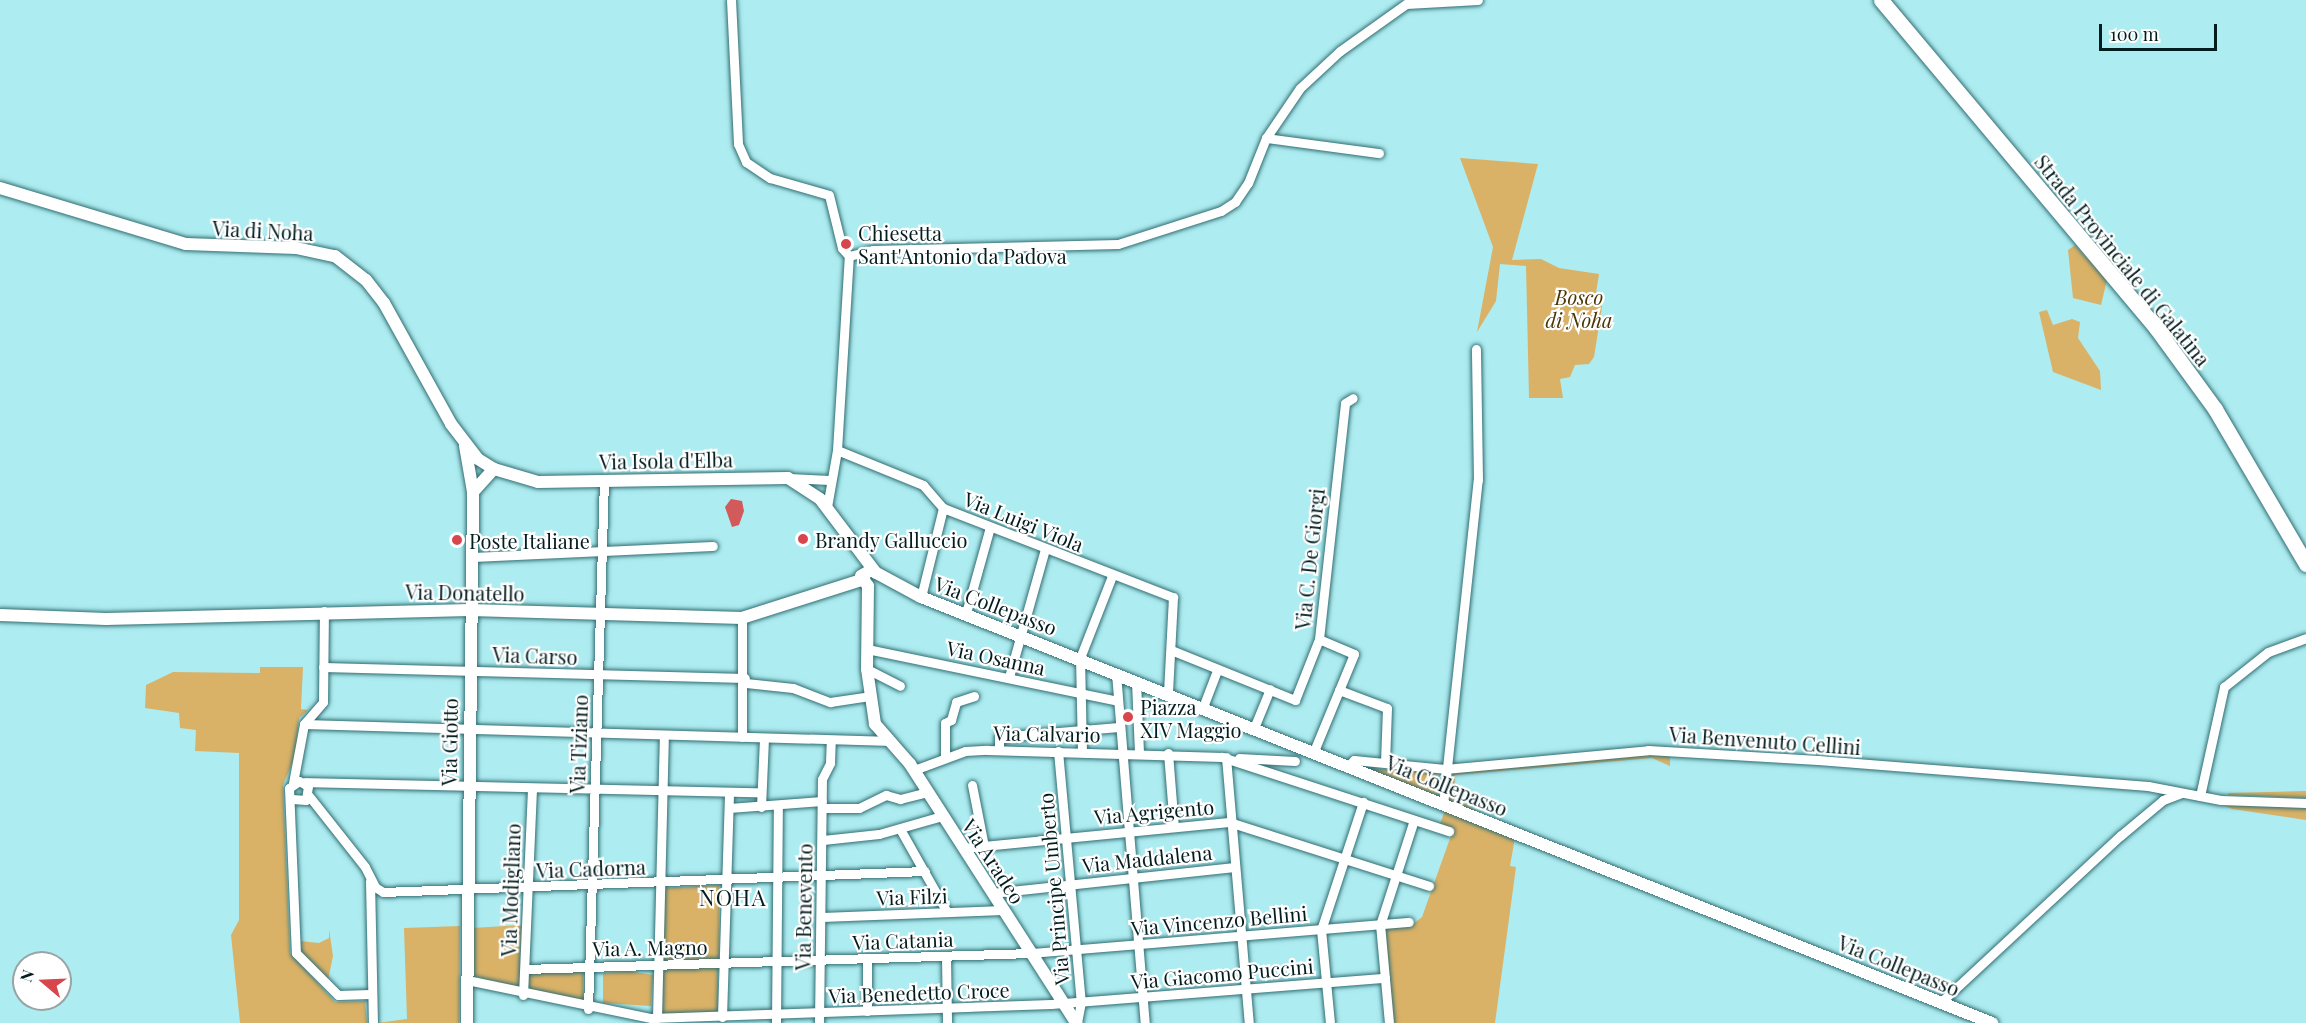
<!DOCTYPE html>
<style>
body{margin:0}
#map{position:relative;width:2306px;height:1023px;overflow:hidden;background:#adecf0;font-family:"Playfair Display",serif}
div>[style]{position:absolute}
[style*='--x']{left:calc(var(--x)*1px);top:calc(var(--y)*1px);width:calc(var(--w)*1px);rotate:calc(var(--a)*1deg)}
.green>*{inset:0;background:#dab267}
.water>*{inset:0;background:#d25a5b}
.roads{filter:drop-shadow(0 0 2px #316e73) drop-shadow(0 0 2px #316e73)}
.minor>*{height:9px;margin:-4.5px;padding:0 4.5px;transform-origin:4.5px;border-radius:4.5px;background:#fff}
.tertiary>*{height:12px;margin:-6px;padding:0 6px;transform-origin:6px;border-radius:6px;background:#fff}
.primary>*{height:15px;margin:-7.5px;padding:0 7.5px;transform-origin:7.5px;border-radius:7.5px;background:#fff}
.dots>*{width:16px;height:16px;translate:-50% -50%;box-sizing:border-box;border:3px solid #fff;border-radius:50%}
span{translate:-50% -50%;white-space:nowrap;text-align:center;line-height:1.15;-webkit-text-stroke:4.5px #fff;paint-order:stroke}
.street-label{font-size:20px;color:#031c1e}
.poi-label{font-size:20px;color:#031c1e}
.left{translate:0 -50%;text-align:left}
.park-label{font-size:20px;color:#4c3500;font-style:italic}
.quarter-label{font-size:22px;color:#031c1e;letter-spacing:1.5px}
.north{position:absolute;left:12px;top:951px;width:60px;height:60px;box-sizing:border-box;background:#fff;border:2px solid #9aa4a5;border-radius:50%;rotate:289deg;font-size:16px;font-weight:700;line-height:24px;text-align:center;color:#031c1e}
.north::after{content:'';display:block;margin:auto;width:21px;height:27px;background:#d6464c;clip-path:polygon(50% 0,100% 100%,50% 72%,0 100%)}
.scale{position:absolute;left:2099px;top:24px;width:118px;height:27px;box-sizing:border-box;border:3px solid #031c1e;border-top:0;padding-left:8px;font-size:18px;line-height:21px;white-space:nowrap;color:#031c1e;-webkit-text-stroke:4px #fff;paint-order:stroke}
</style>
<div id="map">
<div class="green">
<i style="clip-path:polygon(1460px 158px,1538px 164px,1512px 260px,1541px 259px,1559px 268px,1599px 274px,1596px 293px,1602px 307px,1594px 357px,1589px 364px,1575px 365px,1570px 377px,1560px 379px,1563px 398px,1529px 398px,1526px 266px,1500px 264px,1496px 301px,1477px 332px,1493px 247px)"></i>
<i style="clip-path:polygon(2075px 245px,2107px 280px,2101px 305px,2073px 298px,2068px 250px)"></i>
<i style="clip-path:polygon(2047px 310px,2053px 325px,2072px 319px,2080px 322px,2078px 338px,2100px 371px,2101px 390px,2053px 372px,2039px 312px)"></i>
<i style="clip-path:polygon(260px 667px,303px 667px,301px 709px,308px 710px,299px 718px,295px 757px,283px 785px,290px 953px,335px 1002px,365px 1001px,367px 1023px,240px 1023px,231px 935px,239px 920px,239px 753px,195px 751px,196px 730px,180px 728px,179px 713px,145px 708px,146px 685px,173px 672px,260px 673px)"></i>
<i style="clip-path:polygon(1635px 754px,1670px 755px,1670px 766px,1652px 758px,1455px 775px,1454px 797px,1484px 815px,1448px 801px,1453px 772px)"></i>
<i style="clip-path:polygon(1367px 768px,1437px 773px,1438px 796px,1435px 797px)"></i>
<i style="clip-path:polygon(2306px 791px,2306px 798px,2228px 795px,2228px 793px)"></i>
<i style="clip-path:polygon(2223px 805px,2306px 808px,2306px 820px,2232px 809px)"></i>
<i style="clip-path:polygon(1445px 810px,1515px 838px,1510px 866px,1516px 867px,1495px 1023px,1392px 1023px,1384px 928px,1412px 925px,1422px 917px,1453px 830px,1440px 824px)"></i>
<i style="clip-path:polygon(719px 885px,719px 960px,662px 962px,664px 888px)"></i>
<i style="clip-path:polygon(521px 925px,520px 989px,474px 976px,472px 928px)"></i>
<i style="clip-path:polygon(460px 926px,459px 1023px,377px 1023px,407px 1019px,404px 928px)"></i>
<i style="clip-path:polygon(329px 929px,333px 956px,328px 980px,299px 949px,299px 941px,319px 943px,329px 938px)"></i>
<i style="clip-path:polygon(718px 966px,718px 1013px,661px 1014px,662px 968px)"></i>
<i style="clip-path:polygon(629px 971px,653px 975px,651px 1006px,603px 1003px,603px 973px)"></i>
<i style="clip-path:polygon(528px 972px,583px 971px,583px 1002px,528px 990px)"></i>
</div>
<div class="water">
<i style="clip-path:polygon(731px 499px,742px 501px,744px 511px,739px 525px,732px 527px,725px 507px)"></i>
</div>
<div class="roads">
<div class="minor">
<i style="--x:731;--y:0;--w:144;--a:87.2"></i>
<i style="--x:738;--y:144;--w:20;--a:66"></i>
<i style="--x:746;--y:162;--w:29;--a:34"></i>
<i style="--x:770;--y:178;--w:61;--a:16.1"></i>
<i style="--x:829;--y:195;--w:55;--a:76.2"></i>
<i style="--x:842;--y:248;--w:11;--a:49"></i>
<i style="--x:1266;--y:138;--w:114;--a:7.6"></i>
<i style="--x:837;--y:450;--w:93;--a:22.1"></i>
<i style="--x:923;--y:485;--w:30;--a:49"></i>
<i style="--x:943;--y:508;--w:247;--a:21.2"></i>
<i style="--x:1173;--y:597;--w:96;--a:93"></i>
<i style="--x:789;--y:478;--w:40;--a:2.9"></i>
<i style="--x:827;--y:507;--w:58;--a:-80"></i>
<i style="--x:837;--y:450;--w:194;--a:-86.5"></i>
<i style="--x:849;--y:256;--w:25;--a:-14"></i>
<i style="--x:873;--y:250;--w:245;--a:-1.4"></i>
<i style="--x:1118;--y:244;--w:108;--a:-17.8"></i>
<i style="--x:1221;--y:211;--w:17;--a:-33"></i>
<i style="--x:1235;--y:202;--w:23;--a:-56"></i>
<i style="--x:1248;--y:183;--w:48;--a:-68.2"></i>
<i style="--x:1266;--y:138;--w:60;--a:-55.8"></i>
<i style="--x:1300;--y:88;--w:54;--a:-42.8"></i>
<i style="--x:1340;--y:51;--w:81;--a:-35.5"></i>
<i style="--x:1406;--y:4;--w:72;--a:-3.2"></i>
<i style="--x:472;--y:557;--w:241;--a:-2.6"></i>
<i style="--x:921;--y:597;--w:92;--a:-76.1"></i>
<i style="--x:966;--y:613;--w:89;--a:-74.4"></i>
<i style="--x:742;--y:618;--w:119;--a:90"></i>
<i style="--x:867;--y:649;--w:256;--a:11.7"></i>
<i style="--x:1171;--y:650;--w:134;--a:22"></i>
<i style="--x:1295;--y:700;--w:66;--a:-68.5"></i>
<i style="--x:1319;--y:639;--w:237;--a:-83.7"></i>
<i style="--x:1345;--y:403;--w:9;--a:-32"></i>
<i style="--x:323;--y:667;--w:422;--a:1.5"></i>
<i style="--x:867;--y:669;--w:37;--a:27"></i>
<i style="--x:1116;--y:673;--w:351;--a:85.3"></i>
<i style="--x:1009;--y:677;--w:133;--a:-74.3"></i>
<i style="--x:1136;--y:681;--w:72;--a:87.6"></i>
<i style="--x:746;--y:683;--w:47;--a:6.1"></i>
<i style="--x:793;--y:688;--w:40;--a:21"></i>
<i style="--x:830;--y:702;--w:40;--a:-8.5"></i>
<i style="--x:1339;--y:690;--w:51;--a:20.6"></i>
<i style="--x:1387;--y:708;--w:54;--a:92.1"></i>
<i style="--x:1203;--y:707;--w:40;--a:-69"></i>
<i style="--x:304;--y:724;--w:588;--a:1.66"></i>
<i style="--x:1254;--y:728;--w:42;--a:-67.7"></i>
<i style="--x:999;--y:749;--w:12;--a:-90"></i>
<i style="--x:999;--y:737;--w:120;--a:-4.8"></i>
<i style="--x:1058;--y:751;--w:252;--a:84.8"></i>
<i style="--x:1081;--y:1002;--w:21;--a:101"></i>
<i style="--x:1314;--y:751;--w:105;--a:-67.6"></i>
<i style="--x:1354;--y:654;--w:38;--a:-157"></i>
<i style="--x:1082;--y:752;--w:94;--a:-91.2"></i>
<i style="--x:1080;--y:658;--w:88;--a:-68.7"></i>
<i style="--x:1168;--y:753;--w:74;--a:85.4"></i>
<i style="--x:1226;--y:757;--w:267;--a:85.1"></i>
<i style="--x:945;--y:758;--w:35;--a:-90"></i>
<i style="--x:945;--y:723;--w:7;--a:-27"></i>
<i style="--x:951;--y:720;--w:19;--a:-74"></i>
<i style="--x:956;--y:702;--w:19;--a:-18"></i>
<i style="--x:1239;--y:758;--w:56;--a:3.1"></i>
<i style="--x:1347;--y:767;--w:10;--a:-45"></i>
<i style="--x:1354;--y:760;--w:91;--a:5.6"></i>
<i style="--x:1445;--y:769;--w:204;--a:-5.3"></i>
<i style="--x:1648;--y:750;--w:170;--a:3.4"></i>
<i style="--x:1818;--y:760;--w:331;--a:4.5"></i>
<i style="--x:2148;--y:786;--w:74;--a:10.9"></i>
<i style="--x:2221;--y:800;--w:85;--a:2"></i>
<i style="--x:914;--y:770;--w:54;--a:-20.4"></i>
<i style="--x:965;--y:751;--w:22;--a:-3"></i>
<i style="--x:987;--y:750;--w:235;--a:1.7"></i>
<i style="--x:1222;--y:757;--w:239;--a:18.1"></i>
<i style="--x:305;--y:782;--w:456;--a:1.3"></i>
<i style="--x:293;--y:783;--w:60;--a:-79.4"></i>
<i style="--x:304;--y:724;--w:29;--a:-49"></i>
<i style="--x:323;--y:702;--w:91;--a:-89.4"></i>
<i style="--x:972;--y:785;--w:62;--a:78.9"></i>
<i style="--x:309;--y:796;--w:90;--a:51.7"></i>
<i style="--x:365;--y:867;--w:22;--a:63"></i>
<i style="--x:375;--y:887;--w:9;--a:32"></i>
<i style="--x:383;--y:892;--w:542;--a:-2.22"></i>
<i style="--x:2200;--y:796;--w:112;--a:-77.6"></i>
<i style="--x:2224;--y:687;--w:56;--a:-38.5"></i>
<i style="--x:2268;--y:652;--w:40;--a:-20.2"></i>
<i style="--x:292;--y:799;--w:14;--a:4"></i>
<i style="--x:306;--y:800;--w:14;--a:-82"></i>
<i style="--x:308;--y:786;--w:10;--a:-151"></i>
<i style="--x:299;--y:781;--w:12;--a:145"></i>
<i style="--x:289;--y:788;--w:165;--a:87.6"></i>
<i style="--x:296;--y:953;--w:59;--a:45"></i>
<i style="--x:338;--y:995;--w:32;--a:-2"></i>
<i style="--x:1443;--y:805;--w:327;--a:-83.9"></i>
<i style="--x:1478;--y:480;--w:131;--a:-90.9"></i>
<i style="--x:761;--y:807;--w:68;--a:-87.5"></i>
<i style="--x:729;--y:808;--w:93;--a:-4.3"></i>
<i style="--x:822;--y:808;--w:37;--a:0"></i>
<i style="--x:859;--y:808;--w:30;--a:-26"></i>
<i style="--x:886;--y:795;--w:15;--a:16"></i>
<i style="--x:900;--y:799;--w:29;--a:-14"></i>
<i style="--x:900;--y:829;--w:95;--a:60.5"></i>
<i style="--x:823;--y:840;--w:56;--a:-6.1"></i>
<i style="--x:879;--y:834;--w:66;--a:-15.9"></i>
<i style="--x:963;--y:848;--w:267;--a:-5.6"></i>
<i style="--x:1229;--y:822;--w:210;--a:17.7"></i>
<i style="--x:370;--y:881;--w:142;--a:88.8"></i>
<i style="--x:992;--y:893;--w:244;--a:-6.1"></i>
<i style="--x:822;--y:917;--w:181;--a:-2.2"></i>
<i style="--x:946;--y:957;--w:66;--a:89.1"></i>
<i style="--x:525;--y:969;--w:506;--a:-1.81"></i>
<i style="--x:1031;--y:953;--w:379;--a:-4.7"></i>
<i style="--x:467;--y:980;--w:188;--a:11.7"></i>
<i style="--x:651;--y:1018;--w:400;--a:-2"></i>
<i style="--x:1051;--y:1004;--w:335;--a:-4.5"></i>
<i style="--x:523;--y:995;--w:207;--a:-87.5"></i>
<i style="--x:1940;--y:1003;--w:246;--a:-42.9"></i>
<i style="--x:2120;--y:836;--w:56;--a:-39.9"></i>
<i style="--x:2163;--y:800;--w:19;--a:-21"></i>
<i style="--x:588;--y:1009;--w:529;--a:-88.27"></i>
<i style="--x:867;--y:1011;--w:51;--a:-90"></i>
<i style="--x:722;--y:1017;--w:225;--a:-88.2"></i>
<i style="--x:657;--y:1018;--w:283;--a:-88.6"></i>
<i style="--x:776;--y:1023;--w:217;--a:-89.5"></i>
<i style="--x:819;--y:1023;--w:244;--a:-89.3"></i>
<i style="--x:822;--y:779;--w:18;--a:-63"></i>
<i style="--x:830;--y:763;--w:23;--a:-88"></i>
<i style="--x:1330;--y:1023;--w:93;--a:-95.5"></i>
<i style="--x:1321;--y:930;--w:135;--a:-71.8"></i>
<i style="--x:1389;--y:1023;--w:98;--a:-95.2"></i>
<i style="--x:1380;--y:925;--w:110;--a:-72.1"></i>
</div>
<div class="tertiary">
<i style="--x:0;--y:188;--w:194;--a:16.8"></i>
<i style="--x:186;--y:244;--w:110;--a:2.1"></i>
<i style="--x:296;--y:248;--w:40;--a:12"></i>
<i style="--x:335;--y:256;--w:39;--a:38"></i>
<i style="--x:366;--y:280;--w:29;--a:52"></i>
<i style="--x:384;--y:303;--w:138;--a:61"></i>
<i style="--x:451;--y:424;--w:44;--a:52.4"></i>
<i style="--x:478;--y:459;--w:19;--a:32"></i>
<i style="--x:494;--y:469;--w:46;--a:16.5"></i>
<i style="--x:538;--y:482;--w:250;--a:-0.9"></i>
<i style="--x:788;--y:478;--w:38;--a:33"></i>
<i style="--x:820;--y:499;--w:93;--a:52.9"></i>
<i style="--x:465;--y:446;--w:47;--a:80.1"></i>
<i style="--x:473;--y:492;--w:531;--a:90.65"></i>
<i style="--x:473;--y:492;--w:31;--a:-48"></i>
<i style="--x:868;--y:586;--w:12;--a:-125"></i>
<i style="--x:861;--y:576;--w:12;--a:-31"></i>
<i style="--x:871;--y:570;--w:57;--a:28.4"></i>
<i style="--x:921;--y:597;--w:1153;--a:21.69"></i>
<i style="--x:868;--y:586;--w:83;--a:90.7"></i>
<i style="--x:867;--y:669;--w:56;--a:81.7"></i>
<i style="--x:875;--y:724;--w:53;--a:48.8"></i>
<i style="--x:910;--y:764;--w:308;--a:57.3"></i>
<i style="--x:0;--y:615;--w:106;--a:2.2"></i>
<i style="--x:106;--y:619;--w:364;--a:-1.4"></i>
<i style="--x:470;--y:610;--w:272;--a:1.7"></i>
<i style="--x:742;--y:618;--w:125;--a:-17.7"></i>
</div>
<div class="primary">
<i style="--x:1881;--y:0;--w:428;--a:50"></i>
<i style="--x:2156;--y:328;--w:100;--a:53.9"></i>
<i style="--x:2215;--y:409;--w:180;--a:59.6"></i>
</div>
</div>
<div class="dots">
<i style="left:846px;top:244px;background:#d6464c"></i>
<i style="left:803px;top:539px;background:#d6464c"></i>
<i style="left:457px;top:540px;background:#d6464c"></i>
<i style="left:1128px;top:717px;background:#d6464c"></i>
</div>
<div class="street-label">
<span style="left:263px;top:230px;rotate:3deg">Via di Noha</span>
<span style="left:2123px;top:260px;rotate:51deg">Strada Provinciale di Galatina</span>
<span style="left:666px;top:460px;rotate:-1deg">Via Isola d'Elba</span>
<span style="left:1024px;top:521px;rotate:22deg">Via Luigi Viola</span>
<span style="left:1309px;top:559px;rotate:-84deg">Via C. De Giorgi</span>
<span style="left:465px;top:592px;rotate:1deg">Via Donatello</span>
<span style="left:996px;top:605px;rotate:21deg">Via Collepasso</span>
<span style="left:535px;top:655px;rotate:2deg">Via Carso</span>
<span style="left:996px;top:657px;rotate:12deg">Via Osanna</span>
<span style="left:1047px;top:733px;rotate:1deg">Via Calvario</span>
<span style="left:1765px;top:740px;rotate:4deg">Via Benvenuto Cellini</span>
<span style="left:449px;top:742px;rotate:-89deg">Via Giotto</span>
<span style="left:578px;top:744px;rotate:-88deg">Via Tiziano</span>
<span style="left:1447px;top:785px;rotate:22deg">Via Collepasso</span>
<span style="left:1154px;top:811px;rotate:-5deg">Via Agrigento</span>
<span style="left:1147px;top:858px;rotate:-6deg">Via Maddalena</span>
<span style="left:994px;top:861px;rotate:57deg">Via Aradeo</span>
<span style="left:591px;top:868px;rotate:-2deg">Via Cadorna</span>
<span style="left:1053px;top:889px;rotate:-95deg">Via Principe Umberto</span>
<span style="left:510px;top:890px;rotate:-88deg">Via Modigliano</span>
<span style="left:912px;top:896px;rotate:-2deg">Via Filzi</span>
<span style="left:803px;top:907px;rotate:-89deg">Via Benevento</span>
<span style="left:1219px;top:920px;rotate:-5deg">Via Vincenzo Bellini</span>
<span style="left:903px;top:940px;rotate:-2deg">Via Catania</span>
<span style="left:650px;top:947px;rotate:-1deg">Via A. Magno</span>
<span style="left:1899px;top:965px;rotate:22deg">Via Collepasso</span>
<span style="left:1222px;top:973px;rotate:-5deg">Via Giacomo Puccini</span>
<span style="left:919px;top:992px;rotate:-2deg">Via Benedetto Croce</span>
</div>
<div class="poi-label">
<span class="left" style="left:858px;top:244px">Chiesetta<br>Sant'Antonio da Padova</span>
<span class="left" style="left:815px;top:539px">Brandy Galluccio</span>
<span class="left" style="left:469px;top:540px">Poste Italiane</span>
<span class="left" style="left:1140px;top:718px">Piazza<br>XIV Maggio</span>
</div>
<div class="park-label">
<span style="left:1579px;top:308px">Bosco<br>di Noha</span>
</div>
<div class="quarter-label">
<span style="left:733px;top:898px">NOHA</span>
</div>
<div class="north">N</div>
<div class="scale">100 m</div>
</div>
